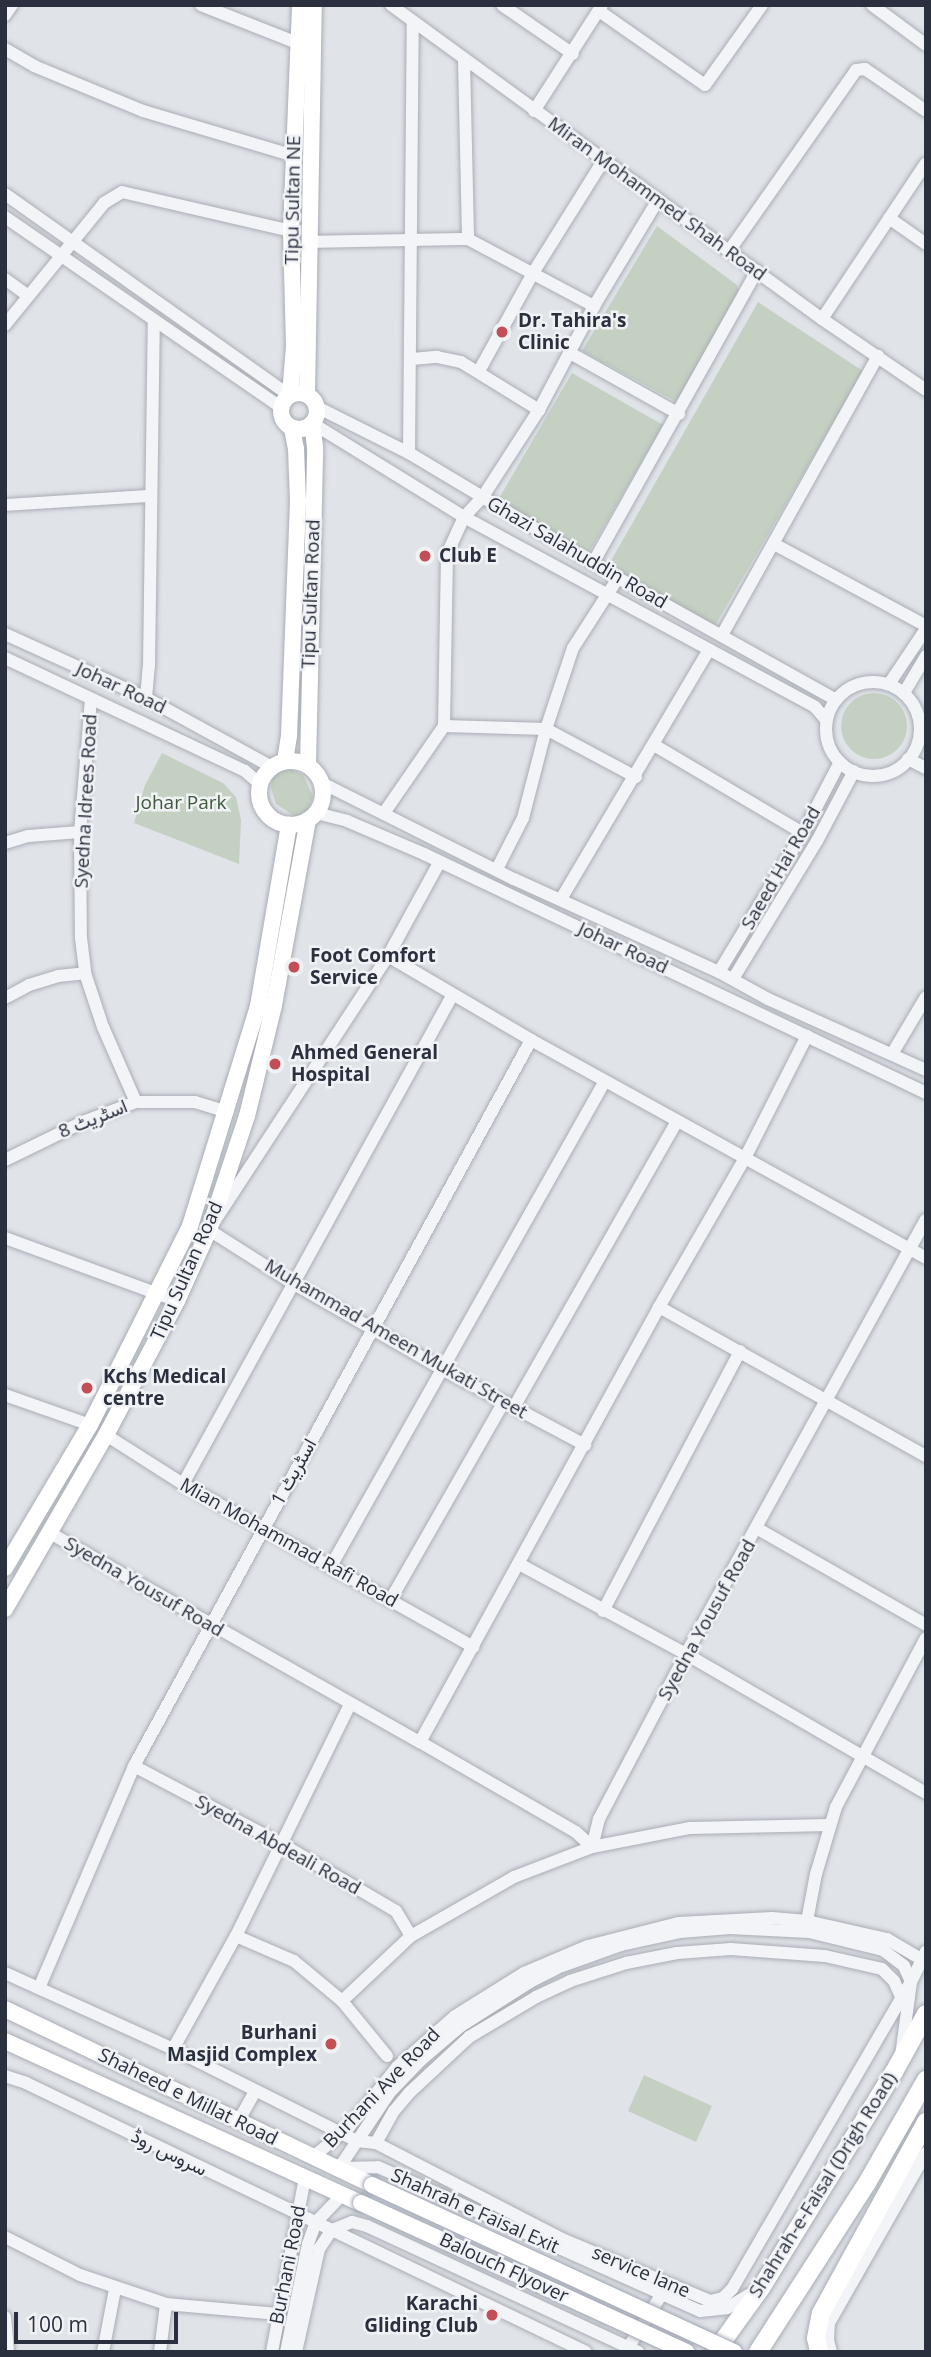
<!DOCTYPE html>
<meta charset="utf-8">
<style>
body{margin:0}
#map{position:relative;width:931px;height:2357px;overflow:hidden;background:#e0e3e8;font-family:"Open Sans",Vazirmatn,sans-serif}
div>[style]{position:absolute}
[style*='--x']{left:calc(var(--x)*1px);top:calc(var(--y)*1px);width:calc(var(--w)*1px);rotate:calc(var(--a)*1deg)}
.green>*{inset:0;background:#c4d1c2}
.round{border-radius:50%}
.roads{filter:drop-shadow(0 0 2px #a9adb5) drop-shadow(0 0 2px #a9adb5)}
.minor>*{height:12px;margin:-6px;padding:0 6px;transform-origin:6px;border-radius:6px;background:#f3f4f7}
.minor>.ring{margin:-6px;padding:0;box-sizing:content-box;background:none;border:12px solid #f3f4f7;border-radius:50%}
.major>*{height:16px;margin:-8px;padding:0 8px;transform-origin:8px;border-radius:8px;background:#fff}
.major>.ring{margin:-8px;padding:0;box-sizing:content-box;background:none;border:16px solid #fff;border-radius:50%}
.highway>*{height:18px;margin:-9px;padding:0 9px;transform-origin:9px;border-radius:9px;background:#fff}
.bridges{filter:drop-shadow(0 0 2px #a0a6b3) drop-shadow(0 0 2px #a0a6b3)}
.major-bridge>*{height:16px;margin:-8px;padding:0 8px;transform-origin:8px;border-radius:8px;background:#fff}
.dots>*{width:19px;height:19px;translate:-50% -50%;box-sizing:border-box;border:4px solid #f0f2f6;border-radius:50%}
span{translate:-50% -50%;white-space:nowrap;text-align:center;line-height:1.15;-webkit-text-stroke:5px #f0f2f6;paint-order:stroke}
.street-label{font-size:19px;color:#2a303e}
.poi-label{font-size:19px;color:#2a303e;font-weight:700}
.left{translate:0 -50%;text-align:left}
.right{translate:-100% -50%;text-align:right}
.park-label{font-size:19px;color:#3c5938}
.frame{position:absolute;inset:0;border:7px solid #2a303e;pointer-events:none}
.scale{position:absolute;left:14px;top:2312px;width:164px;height:32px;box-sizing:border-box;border:4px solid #2a303e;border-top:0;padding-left:9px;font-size:21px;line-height:24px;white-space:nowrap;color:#2a303e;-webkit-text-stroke:5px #f0f2f6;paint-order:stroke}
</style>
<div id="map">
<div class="green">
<i style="clip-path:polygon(657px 226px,737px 285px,739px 292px,677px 402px,582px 351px)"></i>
<i style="clip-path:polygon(758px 302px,863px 371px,713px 629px,608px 566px)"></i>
<i style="clip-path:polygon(572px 373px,663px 425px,589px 552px,498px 500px)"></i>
<i class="round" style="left:841px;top:693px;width:66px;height:66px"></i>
<i style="clip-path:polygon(162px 753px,223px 783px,236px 797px,241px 820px,239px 864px,134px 823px,145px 785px)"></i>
<i style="clip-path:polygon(287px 767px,303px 775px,313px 796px,309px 809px,296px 817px,276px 804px,271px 788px,272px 776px,277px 769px)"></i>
<i style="clip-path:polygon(644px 2075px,712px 2106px,696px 2142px,628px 2111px)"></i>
</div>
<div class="roads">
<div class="minor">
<i style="--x:201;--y:5;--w:106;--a:21.5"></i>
<i style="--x:391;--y:5;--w:533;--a:36.07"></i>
<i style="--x:822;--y:319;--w:126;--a:34.3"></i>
<i style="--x:502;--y:5;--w:86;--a:34.6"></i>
<i style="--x:872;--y:5;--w:67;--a:36.5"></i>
<i style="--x:599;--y:11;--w:129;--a:34.9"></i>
<i style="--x:705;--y:85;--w:98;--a:-54.5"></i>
<i style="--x:5;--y:15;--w:12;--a:-55"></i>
<i style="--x:5;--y:49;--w:34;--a:30"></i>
<i style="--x:34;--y:66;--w:118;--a:22.4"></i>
<i style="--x:143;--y:111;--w:158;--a:16.6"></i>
<i style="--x:464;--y:60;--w:179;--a:88.7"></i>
<i style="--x:534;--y:111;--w:126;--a:-57.3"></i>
<i style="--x:5;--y:194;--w:348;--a:35.3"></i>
<i style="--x:5;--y:217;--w:334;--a:34.6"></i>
<i style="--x:889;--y:218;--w:45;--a:35.1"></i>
<i style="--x:311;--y:242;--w:157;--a:-1.1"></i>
<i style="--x:468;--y:239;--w:143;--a:28"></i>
<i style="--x:729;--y:251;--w:221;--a:-54.9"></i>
<i style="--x:856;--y:70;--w:9;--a:-6"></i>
<i style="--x:865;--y:69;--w:74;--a:34.5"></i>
<i style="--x:5;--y:279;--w:27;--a:36"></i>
<i style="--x:822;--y:319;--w:187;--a:-56.3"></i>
<i style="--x:5;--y:325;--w:157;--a:-50.9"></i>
<i style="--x:104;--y:203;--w:21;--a:-31"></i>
<i style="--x:122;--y:192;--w:173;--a:13"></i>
<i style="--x:570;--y:353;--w:125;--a:29.2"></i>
<i style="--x:412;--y:359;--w:25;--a:-5"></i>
<i style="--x:437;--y:357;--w:25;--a:12"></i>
<i style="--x:461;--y:362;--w:92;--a:31.6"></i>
<i style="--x:479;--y:371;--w:112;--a:-61.1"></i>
<i style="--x:533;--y:273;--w:132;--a:-58"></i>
<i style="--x:317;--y:407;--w:103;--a:26.6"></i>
<i style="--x:409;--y:453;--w:244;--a:30.9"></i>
<i style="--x:618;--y:578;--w:250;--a:29.2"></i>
<i style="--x:312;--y:423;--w:179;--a:31.7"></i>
<i style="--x:464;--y:517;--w:399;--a:28.4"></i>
<i style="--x:815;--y:707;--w:18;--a:49"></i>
<i style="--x:409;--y:453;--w:429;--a:-89.5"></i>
<i style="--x:5;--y:505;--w:145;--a:-3.6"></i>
<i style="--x:774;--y:544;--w:173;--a:28.3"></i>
<i style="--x:593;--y:563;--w:335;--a:-60.7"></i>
<i style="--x:5;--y:634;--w:155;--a:24.4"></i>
<i style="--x:146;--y:698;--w:144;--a:28.7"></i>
<i style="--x:722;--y:635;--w:320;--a:-60.8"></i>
<i style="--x:5;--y:658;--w:265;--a:25.2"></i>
<i style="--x:245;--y:771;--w:20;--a:41"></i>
<i class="ring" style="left:826px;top:682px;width:82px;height:82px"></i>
<i style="--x:889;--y:684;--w:66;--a:-56.1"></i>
<i style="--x:904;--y:693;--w:43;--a:-59.3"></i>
<i style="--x:146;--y:698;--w:32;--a:-85"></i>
<i style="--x:149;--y:666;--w:346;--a:-89.2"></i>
<i style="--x:91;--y:699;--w:133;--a:94.7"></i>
<i style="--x:80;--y:832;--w:106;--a:89.5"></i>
<i style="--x:81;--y:938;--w:35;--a:83"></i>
<i style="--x:85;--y:973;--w:57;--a:71.6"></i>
<i style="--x:103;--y:1027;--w:82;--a:66.3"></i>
<i style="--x:444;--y:726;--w:102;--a:1.7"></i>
<i style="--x:546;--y:729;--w:102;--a:28.1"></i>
<i style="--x:654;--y:745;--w:173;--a:30.6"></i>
<i style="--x:908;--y:759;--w:20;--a:27"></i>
<i style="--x:322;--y:783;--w:215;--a:26.6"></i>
<i style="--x:514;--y:879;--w:225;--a:24.4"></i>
<i style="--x:719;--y:972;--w:56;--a:28.9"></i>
<i style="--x:768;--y:999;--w:173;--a:24.2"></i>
<i style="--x:316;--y:813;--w:32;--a:14"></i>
<i style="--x:347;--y:821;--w:84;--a:23.2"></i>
<i style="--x:424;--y:854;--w:556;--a:25.46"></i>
<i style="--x:384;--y:813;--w:106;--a:-55.4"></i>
<i style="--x:444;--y:726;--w:172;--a:-89"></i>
<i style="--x:447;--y:554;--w:41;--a:-65.3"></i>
<i style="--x:464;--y:517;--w:26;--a:-47"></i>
<i style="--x:482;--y:498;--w:105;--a:-57.1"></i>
<i style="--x:539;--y:410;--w:118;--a:-62.1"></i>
<i style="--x:594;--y:306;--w:124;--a:-58.9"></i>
<i style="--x:5;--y:843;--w:24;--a:-17"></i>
<i style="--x:28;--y:836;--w:52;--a:-4.4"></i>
<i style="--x:439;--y:863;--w:106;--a:118.7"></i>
<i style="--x:388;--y:956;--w:327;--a:123.2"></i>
<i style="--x:209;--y:1230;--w:97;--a:32.4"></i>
<i style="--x:291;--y:1282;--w:177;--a:29.9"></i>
<i style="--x:444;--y:1370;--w:160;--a:28"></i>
<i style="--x:497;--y:869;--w:57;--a:-63"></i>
<i style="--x:523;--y:818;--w:92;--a:-75.5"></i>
<i style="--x:546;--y:729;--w:85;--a:-71.6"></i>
<i style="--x:573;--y:648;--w:83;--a:-57.3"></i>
<i style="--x:561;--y:899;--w:290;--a:-59.3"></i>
<i style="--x:388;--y:956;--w:166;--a:30.4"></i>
<i style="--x:531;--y:1040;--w:451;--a:28.9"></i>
<i style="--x:719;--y:972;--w:162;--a:-58.9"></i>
<i style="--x:803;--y:833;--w:80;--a:-62.5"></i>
<i style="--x:733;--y:979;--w:162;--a:-58.7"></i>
<i style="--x:817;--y:841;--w:79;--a:-62.1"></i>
<i style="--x:5;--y:998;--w:27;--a:-28"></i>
<i style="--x:29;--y:985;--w:30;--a:-17"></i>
<i style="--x:58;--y:976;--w:27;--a:-6"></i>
<i style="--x:892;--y:1054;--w:66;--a:-59.2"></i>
<i style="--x:5;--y:1160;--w:89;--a:-26"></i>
<i style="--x:85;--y:1121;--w:54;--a:-20.4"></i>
<i style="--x:136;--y:1102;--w:59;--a:0"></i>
<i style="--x:195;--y:1102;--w:34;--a:17"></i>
<i style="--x:5;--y:1238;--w:183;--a:20.1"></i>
<i style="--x:659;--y:1307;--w:306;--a:29.2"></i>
<i style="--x:5;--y:1395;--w:90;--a:19.4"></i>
<i style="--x:514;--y:1407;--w:329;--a:-60.3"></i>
<i style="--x:106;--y:1435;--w:91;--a:32.5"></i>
<i style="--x:183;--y:1484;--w:333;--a:29.3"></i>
<i style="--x:183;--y:1484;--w:559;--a:-61.14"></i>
<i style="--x:758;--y:1529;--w:193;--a:29.7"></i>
<i style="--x:50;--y:1533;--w:425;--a:29.5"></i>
<i style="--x:420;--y:1742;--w:180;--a:30"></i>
<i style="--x:576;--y:1832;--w:22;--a:43"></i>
<i style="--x:592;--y:1847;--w:29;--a:-76"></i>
<i style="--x:599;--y:1819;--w:187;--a:-62.2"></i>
<i style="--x:686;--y:1654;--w:496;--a:-61.1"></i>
<i style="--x:519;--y:1564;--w:190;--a:28.3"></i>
<i style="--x:686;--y:1654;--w:277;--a:30.1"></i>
<i style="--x:331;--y:1566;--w:557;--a:-60.54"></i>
<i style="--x:391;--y:1599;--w:227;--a:-60.2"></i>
<i style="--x:603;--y:1611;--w:294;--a:-62.2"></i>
<i style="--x:420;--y:1742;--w:496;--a:-61.2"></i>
<i style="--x:659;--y:1307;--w:172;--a:-60"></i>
<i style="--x:745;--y:1158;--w:137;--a:-63.1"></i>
<i style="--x:134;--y:1766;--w:165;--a:27.8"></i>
<i style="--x:280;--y:1843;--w:134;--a:30.4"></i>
<i style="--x:396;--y:1911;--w:29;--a:59"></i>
<i style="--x:807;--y:1921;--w:48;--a:-79.2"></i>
<i style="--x:816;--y:1874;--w:70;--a:-73.4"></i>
<i style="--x:836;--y:1807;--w:191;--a:-62"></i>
<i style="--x:236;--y:1936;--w:63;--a:23.3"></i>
<i style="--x:294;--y:1961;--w:62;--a:39.8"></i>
<i style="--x:5;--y:1973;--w:184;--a:24.3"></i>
<i style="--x:173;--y:2049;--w:206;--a:26.6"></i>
<i style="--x:357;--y:2141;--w:19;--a:6"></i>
<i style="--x:376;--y:2143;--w:209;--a:27.3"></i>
<i style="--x:562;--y:2239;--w:160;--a:22.7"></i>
<i style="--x:710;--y:2301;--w:13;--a:-13"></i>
<i style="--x:723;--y:2298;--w:13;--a:-45"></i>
<i style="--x:732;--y:2289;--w:355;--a:-59.8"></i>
<i style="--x:911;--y:1982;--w:34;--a:-64"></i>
<i style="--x:39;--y:1988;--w:241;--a:-66.8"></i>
<i style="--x:134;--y:1766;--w:827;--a:-61.33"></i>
<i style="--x:173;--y:2049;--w:129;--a:-60.9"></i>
<i style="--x:236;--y:1936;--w:258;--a:-63.8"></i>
<i style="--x:387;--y:2056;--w:71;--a:-129.3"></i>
<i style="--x:342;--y:2001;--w:95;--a:-43.3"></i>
<i style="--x:411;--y:1936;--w:119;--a:-29.8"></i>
<i style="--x:514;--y:1877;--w:84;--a:-21"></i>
<i style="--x:592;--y:1847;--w:100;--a:-11"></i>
<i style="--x:690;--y:1828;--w:139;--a:-1.2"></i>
<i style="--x:5;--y:2076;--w:22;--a:18"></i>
<i style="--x:26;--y:2083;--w:621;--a:25.66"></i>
<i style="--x:238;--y:2122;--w:35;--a:-61"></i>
<i style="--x:376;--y:2143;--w:37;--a:-61"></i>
<i style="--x:394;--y:2111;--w:23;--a:-50"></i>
<i style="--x:409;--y:2093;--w:82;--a:-43"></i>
<i style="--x:469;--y:2037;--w:78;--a:-30.8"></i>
<i style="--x:536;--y:1997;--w:38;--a:-25"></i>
<i style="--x:570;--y:1981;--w:59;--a:-17.8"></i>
<i style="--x:626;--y:1963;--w:52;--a:-11.1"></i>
<i style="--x:677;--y:1953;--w:54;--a:-4.2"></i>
<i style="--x:731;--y:1949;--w:94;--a:4.3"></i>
<i style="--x:825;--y:1956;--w:58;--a:12.8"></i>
<i style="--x:882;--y:1969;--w:17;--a:45"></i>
<i style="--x:894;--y:1981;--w:17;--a:66"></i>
<i style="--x:313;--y:2157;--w:47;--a:-39.8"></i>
<i style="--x:349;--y:2127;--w:77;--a:-51.3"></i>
<i style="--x:397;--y:2067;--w:77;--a:-41.3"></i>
<i style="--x:455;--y:2016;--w:81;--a:-31.9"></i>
<i style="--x:524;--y:1973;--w:69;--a:-22.9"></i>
<i style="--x:588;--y:1946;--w:94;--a:-14.2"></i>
<i style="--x:679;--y:1923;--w:93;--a:-3.1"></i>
<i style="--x:772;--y:1918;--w:35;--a:5"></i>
<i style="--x:807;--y:1921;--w:82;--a:12.7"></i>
<i style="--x:887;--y:1939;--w:45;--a:30.5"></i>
<i style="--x:339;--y:2168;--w:92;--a:-56.1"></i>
<i style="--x:390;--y:2092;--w:45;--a:-45.9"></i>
<i style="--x:421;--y:2060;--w:52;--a:-40.4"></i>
<i style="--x:461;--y:2026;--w:82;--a:-32.5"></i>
<i style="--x:530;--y:1982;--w:36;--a:-27"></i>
<i style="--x:562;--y:1966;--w:63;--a:-19.6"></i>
<i style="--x:621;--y:1945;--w:60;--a:-12.4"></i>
<i style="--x:680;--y:1932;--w:50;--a:-4.6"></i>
<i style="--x:730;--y:1928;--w:79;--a:2.9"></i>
<i style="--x:809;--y:1932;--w:76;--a:13.7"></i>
<i style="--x:883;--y:1950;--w:26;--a:37"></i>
<i style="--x:904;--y:1966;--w:17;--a:66"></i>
<i style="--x:911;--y:1982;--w:68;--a:97.7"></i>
<i style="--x:339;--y:2168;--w:39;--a:-1"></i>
<i style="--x:378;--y:2167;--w:353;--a:24.1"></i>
<i style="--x:700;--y:2311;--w:27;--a:-6"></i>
<i style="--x:727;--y:2308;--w:31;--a:-31"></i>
<i style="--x:5;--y:2237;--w:84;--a:26.9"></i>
<i style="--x:80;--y:2275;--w:91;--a:18.6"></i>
<i style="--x:166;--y:2304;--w:113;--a:5.1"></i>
<i style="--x:5;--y:2317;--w:35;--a:85"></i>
<i style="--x:628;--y:2348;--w:66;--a:-58"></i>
<i style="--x:103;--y:2352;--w:64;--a:-79.2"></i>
<i style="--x:160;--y:2352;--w:48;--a:-82.9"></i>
<i style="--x:272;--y:2352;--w:177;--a:-79.3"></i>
<i style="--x:286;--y:2352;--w:110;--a:-78.5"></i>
<i style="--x:308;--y:2244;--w:23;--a:-70"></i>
<i style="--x:316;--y:2222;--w:37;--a:-46"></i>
<i style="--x:296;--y:2352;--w:106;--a:-77.4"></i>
<i style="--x:319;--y:2249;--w:23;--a:-56"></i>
<i style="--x:332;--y:2230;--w:22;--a:-22"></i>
<i style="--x:352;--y:2222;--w:16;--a:15"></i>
<i style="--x:367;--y:2226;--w:299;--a:24.9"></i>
<i style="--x:831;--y:2352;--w:12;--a:-104"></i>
<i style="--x:828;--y:2340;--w:17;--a:-87"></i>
<i style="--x:829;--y:2323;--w:196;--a:-60.3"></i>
</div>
<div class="major">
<i class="ring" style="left:281px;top:393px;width:20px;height:20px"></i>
<i style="--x:290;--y:394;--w:48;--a:-85.2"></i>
<i style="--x:294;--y:346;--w:115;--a:-91.5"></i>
<i style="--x:291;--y:231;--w:226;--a:-87.7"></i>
<i style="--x:307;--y:394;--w:389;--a:-89"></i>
<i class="ring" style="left:259px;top:761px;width:48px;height:48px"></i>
<i style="--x:285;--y:761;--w:25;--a:-81"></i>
<i style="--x:289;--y:736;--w:235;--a:-87.8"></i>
<i style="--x:298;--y:501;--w:52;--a:-92.2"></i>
<i style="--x:296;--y:449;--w:21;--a:-101"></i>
<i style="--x:308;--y:765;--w:318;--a:-88.7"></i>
<i style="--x:315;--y:447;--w:24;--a:-97"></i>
<i style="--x:5;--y:1568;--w:166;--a:-59.3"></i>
<i style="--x:90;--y:1425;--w:223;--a:-63.3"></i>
<i style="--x:190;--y:1226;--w:230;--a:-72.8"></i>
<i style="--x:258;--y:1006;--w:184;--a:-80.3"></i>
<i style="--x:5;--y:1609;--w:201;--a:-59.9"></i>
<i style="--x:106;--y:1435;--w:152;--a:-62.1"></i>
<i style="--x:177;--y:1301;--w:78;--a:-65.7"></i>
<i style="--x:209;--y:1230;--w:120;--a:-71.6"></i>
<i style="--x:247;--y:1116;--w:114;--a:-76.3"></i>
<i style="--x:274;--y:1005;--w:188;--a:-79.6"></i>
<i style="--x:5;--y:2009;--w:407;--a:25.6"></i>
<i style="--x:5;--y:2041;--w:391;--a:24.5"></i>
</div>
<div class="highway">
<i style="--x:715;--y:2352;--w:79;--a:-54.3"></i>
<i style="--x:761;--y:2288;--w:254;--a:-58.4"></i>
<i style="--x:894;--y:2072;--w:66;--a:-61.1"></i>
<i style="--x:758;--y:2352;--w:201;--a:-57.2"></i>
<i style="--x:867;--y:2183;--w:119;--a:-60.2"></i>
<i style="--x:819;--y:2352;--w:14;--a:-102"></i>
<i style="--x:816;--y:2338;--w:25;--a:-79"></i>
<i style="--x:821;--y:2313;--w:218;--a:-61.2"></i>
</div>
</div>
<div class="bridges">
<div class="major-bridge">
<i style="--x:372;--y:2185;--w:399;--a:24.8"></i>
<i style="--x:361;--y:2203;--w:358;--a:24.6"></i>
</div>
</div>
<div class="dots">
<i style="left:502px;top:332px;background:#c44e56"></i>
<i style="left:425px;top:556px;background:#c44e56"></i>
<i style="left:294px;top:967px;background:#c44e56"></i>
<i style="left:275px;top:1064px;background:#c44e56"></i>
<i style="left:87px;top:1388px;background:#c44e56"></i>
<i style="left:331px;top:2044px;background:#c44e56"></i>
<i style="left:492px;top:2315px;background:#c44e56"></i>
</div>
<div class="street-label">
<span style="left:657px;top:199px;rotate:36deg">Miran Mohammed Shah Road</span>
<span style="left:293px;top:200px;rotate:-89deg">Tipu Sultan NE</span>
<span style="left:577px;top:553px;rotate:30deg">Ghazi Salahuddin Road</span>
<span style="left:311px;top:594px;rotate:-88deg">Tipu Sultan Road</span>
<span style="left:121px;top:688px;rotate:25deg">Johar Road</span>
<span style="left:86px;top:801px;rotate:-87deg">Syedna Idrees Road</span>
<span style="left:781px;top:868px;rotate:-60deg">Saeed Hai Road</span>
<span style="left:623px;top:948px;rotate:25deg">Johar Road</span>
<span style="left:93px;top:1119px;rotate:-22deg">اسٹریٹ 8</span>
<span style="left:187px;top:1271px;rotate:-66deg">Tipu Sultan Road</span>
<span style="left:396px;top:1339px;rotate:30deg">Muhammad Ameen Mukati Street</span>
<span style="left:294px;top:1472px;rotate:-61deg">اسٹریٹ 1</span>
<span style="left:289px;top:1543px;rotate:29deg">Mian Mohammad Rafi Road</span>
<span style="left:144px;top:1587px;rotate:30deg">Syedna Yousuf Road</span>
<span style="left:707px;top:1620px;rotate:-61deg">Syedna Yousuf Road</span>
<span style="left:278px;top:1845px;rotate:29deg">Syedna Abdeali Road</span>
<span style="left:382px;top:2088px;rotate:-46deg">Burhani Ave Road</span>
<span style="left:188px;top:2097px;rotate:26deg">Shaheed e Millat Road</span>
<span style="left:169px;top:2153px;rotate:26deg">سروس روڈ</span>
<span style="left:823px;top:2185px;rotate:-58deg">Shahrah-e-Faisal (Drigh Road)</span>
<span style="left:475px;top:2211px;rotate:24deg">Shahrah e Faisal Exit</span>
<span style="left:288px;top:2265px;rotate:-79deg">Burhani Road</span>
<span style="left:504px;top:2268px;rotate:25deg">Balouch Flyover</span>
<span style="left:641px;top:2272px;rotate:23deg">service lane</span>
</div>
<div class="poi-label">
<span class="left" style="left:518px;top:332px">Dr. Tahira's<br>Clinic</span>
<span class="left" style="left:439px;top:556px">Club E</span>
<span class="left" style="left:310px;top:967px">Foot Comfort<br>Service</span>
<span class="left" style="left:291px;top:1064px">Ahmed General<br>Hospital</span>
<span class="left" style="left:103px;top:1388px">Kchs Medical<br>centre</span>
<span class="right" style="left:317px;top:2044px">Burhani<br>Masjid Complex</span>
<span class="right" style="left:478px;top:2315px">Karachi<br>Gliding Club</span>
</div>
<div class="park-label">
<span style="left:181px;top:803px">Johar Park</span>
</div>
<div class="frame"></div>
<div class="scale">100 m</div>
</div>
